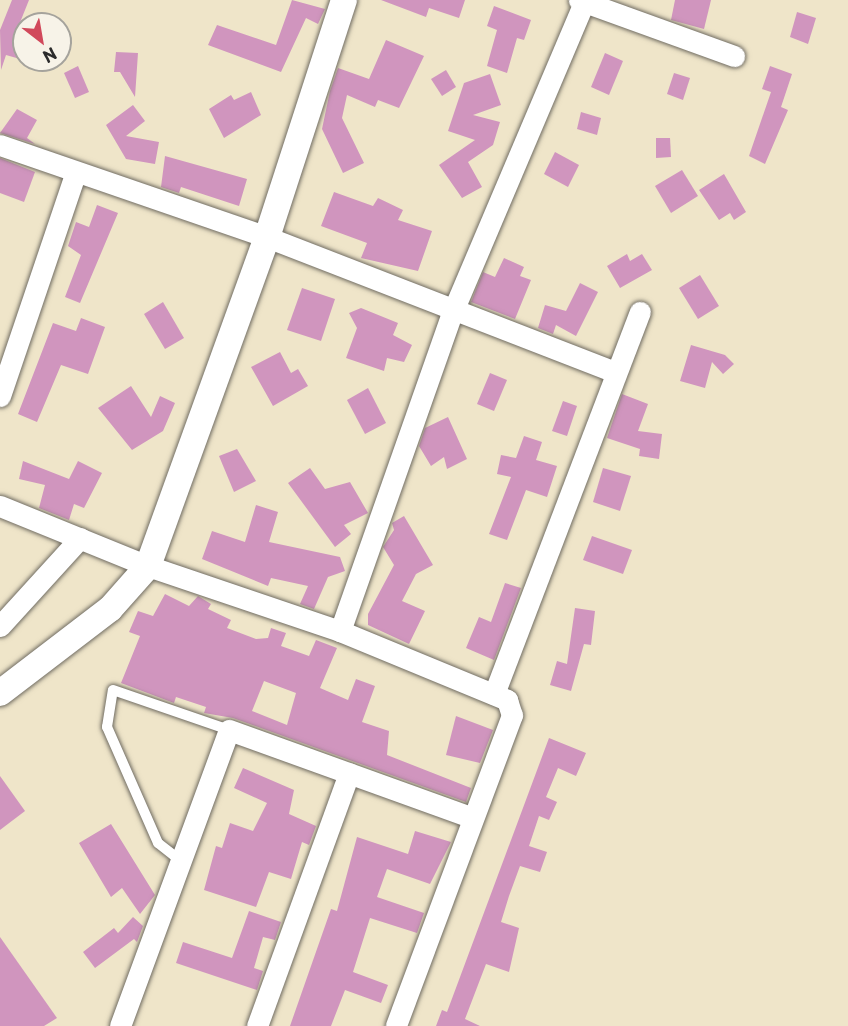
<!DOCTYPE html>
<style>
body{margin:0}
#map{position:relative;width:848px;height:1026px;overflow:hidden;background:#efe5c9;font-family:"Playpen Sans",sans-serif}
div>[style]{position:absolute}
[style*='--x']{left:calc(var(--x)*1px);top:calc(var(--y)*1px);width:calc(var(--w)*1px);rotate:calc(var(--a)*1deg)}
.building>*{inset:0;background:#d095be}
.roads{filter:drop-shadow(0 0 2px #706c62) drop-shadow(0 0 2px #706c62)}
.service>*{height:10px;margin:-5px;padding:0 5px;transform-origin:5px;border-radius:5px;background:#fff}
.minor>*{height:21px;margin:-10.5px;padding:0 10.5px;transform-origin:10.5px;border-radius:10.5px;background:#fff}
.tertiary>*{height:26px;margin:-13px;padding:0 13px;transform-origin:13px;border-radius:13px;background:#fff}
span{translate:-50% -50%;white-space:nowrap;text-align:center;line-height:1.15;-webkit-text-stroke:4.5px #f7f3e8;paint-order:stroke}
.north{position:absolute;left:12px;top:12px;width:60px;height:60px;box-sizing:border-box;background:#f7f3e8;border:2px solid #a5a39c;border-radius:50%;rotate:149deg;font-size:16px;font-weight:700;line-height:24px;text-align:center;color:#2b2b2b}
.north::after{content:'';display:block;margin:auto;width:21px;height:27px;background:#d1495b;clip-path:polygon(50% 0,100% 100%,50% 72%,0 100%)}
</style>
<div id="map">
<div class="building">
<i style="clip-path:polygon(12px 0,29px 0,13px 40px,24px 47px,20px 59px,6px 55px,1px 70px,0 30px)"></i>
<i style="clip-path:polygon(292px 0,325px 9px,318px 24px,306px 18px,281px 72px,208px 45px,217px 25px,276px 45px)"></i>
<i style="clip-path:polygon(381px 0,465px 0,459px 18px,429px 8px,426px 17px)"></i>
<i style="clip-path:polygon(675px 0,711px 0,704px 29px,671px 20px)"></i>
<i style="clip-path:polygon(494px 6px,531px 20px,524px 40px,517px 38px,507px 73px,487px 66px,497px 30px,487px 26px)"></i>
<i style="clip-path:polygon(797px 12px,816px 18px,808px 44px,790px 37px)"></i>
<i style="clip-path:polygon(386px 40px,424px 56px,399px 108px,378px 100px,375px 107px,347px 95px,342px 118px,364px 163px,343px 173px,322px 129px,330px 91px,338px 68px,369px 79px)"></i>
<i style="clip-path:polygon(116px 52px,138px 53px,135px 97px,120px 72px,114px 72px)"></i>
<i style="clip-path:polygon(605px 53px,623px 61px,609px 95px,591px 87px)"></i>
<i style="clip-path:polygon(78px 66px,89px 92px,75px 98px,64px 73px)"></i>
<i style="clip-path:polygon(770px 66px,792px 74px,781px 107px,788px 110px,765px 164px,749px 156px,771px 92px,762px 89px)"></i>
<i style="clip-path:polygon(446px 70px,456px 87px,442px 96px,431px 79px)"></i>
<i style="clip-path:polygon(674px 73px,690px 78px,683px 100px,667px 94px)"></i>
<i style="clip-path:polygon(490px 74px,501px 105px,473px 115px,500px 122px,493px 145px,468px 162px,482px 187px,462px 198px,439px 165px,475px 140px,448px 131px,464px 83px)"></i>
<i style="clip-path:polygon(251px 92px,261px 115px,224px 138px,209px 109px,231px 95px,234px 100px)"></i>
<i style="clip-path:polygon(133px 105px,145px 121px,126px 136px,159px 142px,155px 164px,126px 159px,106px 125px)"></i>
<i style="clip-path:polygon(17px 109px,37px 120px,27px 138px,35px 144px,0 133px)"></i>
<i style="clip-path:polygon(581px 112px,601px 118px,597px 135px,577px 129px)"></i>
<i style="clip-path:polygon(656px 138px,670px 138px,671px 157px,656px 158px)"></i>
<i style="clip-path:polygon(555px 152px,579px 165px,568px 187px,544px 174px)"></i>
<i style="clip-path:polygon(165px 156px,247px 179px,239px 206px,181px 187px,179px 193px,161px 187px)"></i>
<i style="clip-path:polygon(0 158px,35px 172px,24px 202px,0 193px)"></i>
<i style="clip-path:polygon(682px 170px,698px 196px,671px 213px,655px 186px)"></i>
<i style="clip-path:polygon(724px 174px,746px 212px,734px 220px,730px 213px,719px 220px,699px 190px)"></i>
<i style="clip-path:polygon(334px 192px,373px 206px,378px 198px,403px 210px,398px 220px,432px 231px,418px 271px,361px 258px,367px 243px,321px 226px)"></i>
<i style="clip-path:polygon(97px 205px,118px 213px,80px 303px,65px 297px,81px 255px,68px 246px,76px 222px,89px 227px)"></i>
<i style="clip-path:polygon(627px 254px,630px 261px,642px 254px,652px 270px,620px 288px,607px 266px)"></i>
<i style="clip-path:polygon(504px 258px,524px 267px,520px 276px,531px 280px,515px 319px,471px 302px,483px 272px,495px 277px)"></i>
<i style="clip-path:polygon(700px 275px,719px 306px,698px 319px,679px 288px)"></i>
<i style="clip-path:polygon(580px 283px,598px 292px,576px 336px,556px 325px,553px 334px,538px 328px,545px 305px,566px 311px)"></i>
<i style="clip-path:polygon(302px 288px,335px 299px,321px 341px,287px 330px)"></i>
<i style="clip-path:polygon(163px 302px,184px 338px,165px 349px,144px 314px)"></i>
<i style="clip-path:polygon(361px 308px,398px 323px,393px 335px,412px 345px,404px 362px,387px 358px,384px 371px,346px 358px,357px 328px,349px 313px)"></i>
<i style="clip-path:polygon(81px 318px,105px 327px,88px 374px,61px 365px,37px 422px,18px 414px,53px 323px,76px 331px)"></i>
<i style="clip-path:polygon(691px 345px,725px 355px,734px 364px,723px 374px,712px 362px,705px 388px,680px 381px)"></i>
<i style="clip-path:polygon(280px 352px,291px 373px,298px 369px,308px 386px,273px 406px,251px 367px)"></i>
<i style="clip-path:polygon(490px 373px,507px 380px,494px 411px,477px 404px)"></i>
<i style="clip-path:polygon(131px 386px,151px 417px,160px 396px,175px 403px,163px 431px,132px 450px,98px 408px)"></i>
<i style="clip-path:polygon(368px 388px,386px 423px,365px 434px,347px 400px)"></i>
<i style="clip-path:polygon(622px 394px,648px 404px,638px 431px,662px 434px,659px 459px,639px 456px,640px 449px,607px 438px)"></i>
<i style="clip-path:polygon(563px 401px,577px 406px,567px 436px,552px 431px)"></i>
<i style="clip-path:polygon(448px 417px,467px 459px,447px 469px,444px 457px,431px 466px,419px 446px,425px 428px)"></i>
<i style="clip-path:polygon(524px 436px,542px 442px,536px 460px,557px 466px,547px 497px,526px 490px,507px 540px,489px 534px,511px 477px,497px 474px,501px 455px,516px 458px)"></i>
<i style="clip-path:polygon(237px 449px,256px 481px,234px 492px,219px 456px)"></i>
<i style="clip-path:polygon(23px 461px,69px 479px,78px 461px,102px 473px,84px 508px,74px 504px,69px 520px,39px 508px,45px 485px,19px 479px)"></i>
<i style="clip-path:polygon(310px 468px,325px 489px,350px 482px,368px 513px,344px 525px,351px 534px,335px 547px,288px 483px)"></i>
<i style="clip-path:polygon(603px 468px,631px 476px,620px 511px,593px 502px)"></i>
<i style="clip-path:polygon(256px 505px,278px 512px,269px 542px,340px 557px,345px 571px,328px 577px,314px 609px,300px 604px,308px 586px,271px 578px,268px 586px,202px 559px,212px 531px,245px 542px)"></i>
<i style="clip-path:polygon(404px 516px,433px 565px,416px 574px,402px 601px,425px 611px,409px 644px,368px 625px,368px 614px,394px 565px,383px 547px,394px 530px,392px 523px)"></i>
<i style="clip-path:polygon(592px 536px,632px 550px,623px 574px,583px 560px)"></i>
<i style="clip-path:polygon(505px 583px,521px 588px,494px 660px,466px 648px,479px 617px,491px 622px)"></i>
<i style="clip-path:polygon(evenodd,165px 594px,189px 606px,198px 596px,211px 604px,208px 609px,231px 620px,227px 628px,256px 639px,268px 638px,271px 628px,286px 633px,281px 646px,309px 656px,316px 640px,337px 648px,320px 688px,348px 700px,356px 679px,375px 686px,362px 722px,389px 731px,387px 755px,471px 788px,466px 802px,233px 718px,204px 713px,206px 707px,176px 697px,174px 703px,121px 683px,140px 636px,129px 632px,138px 611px,153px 616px,165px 594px,264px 681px,296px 693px,287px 725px,252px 711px,264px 681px)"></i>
<i style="clip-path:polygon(575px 608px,595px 611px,591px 645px,584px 644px,571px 691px,550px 685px,557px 661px,567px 664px)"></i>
<i style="clip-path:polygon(456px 716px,493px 730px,480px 763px,446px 755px)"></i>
<i style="clip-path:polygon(549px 738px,586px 753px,576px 776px,558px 768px,546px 797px,557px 802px,549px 820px,539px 816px,529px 846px,547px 852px,540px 872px,520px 866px,509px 896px,501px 922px,519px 928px,509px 972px,486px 964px,465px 1019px,480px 1026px,436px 1026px,442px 1010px,447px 1012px)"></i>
<i style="clip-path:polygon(243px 768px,294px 790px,289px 814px,316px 826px,309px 845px,302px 842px,291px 879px,269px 872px,256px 907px,204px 890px,216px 846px,222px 848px,230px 823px,253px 831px,267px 803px,234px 788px)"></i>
<i style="clip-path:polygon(0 776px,25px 811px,0 830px)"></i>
<i style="clip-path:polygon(111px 824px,155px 895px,140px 914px,122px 888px,111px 897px,79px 843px)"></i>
<i style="clip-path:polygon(415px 831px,451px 842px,430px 884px,387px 869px,377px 897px,424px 913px,417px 933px,370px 918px,353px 972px,388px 985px,381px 1003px,345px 990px,331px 1026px,290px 1026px,331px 909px,337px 911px,357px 837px,408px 854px)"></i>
<i style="clip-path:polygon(249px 911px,281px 922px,275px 940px,263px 937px,254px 968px,263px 971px,257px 990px,176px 963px,183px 942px,232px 958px)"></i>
<i style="clip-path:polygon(133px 917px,143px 926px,137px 942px,134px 939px,95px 968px,83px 952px,114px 928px,118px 933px)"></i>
<i style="clip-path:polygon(0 937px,57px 1018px,44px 1026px,0 1026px)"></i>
</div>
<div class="roads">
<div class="service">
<i style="--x:181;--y:861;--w:29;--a:-142"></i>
<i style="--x:158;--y:843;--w:127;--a:-113.7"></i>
<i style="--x:107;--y:727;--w:37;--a:-81"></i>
<i style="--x:113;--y:690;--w:123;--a:19"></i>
</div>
<div class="minor">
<i style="--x:579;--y:0;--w:165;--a:19.9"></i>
<i style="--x:0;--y:145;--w:282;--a:19"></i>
<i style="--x:267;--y:237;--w:371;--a:21.2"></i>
<i style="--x:0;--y:396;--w:234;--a:-71.3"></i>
<i style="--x:0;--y:506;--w:160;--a:22.1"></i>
<i style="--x:148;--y:566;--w:203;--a:18.7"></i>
<i style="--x:340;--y:631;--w:181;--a:22.4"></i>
<i style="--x:507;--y:700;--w:16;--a:72"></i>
<i style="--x:512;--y:715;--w:332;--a:110.5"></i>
<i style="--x:0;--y:626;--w:119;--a:-47.7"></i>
<i style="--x:340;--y:631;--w:339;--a:-70.6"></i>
<i style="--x:453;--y:311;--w:335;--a:-67"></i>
<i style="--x:494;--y:694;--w:409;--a:-69.1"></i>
<i style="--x:120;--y:1026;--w:315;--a:-69.8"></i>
<i style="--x:229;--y:730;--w:259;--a:19.8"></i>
<i style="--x:257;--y:1026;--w:269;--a:-70"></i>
</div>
<div class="tertiary">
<i style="--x:0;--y:693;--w:138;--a:-37.4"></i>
<i style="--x:110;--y:609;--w:57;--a:-48.5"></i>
<i style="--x:148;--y:566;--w:350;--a:-70.1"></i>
<i style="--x:267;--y:237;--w:249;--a:-72"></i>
</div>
</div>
<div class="north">N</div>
</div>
